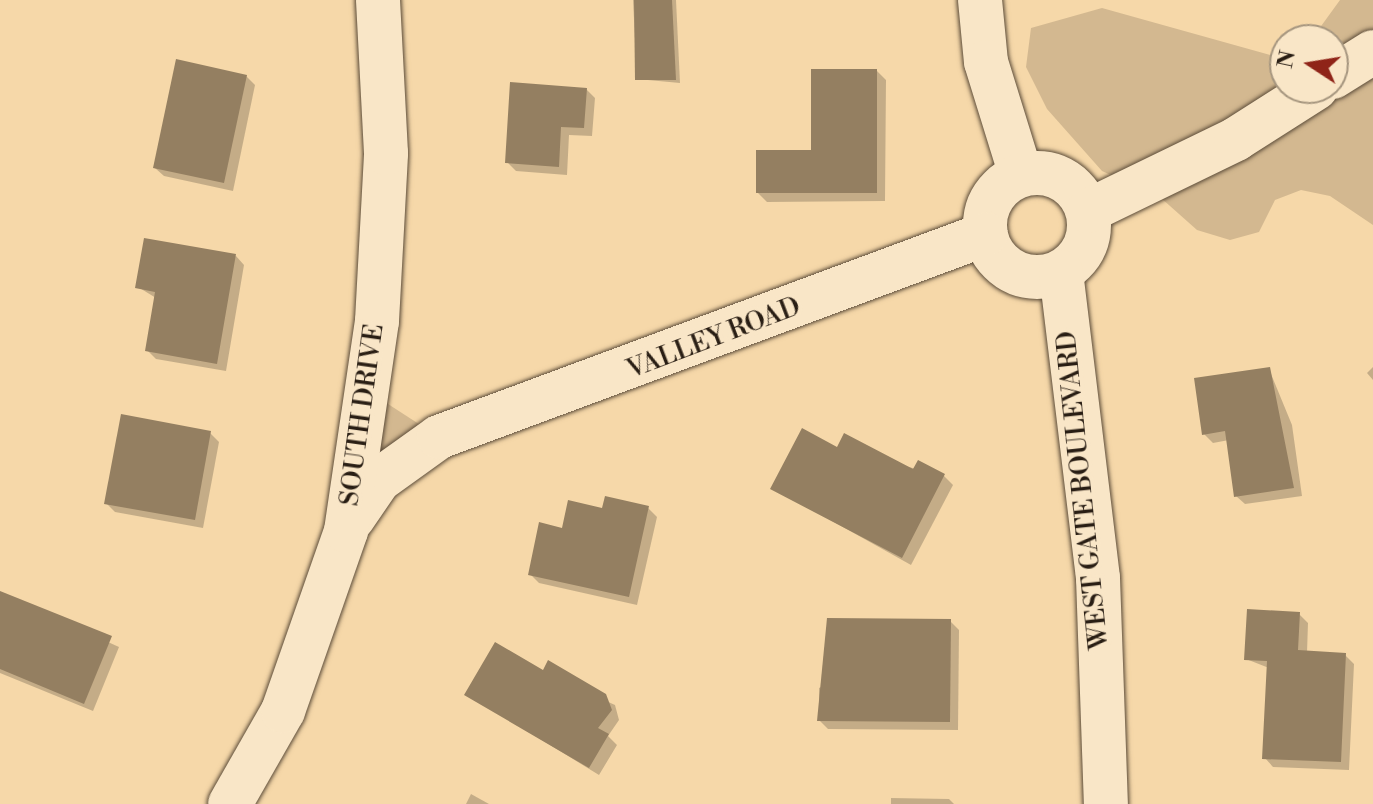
<!DOCTYPE html>
<style>
body{margin:0}
#map{position:relative;width:1373px;height:804px;overflow:hidden;background:#f6d8a9;font-family:"Libre Bodoni",serif}
div>[style]{position:absolute}
[style*='--x']{left:calc(var(--x)*1px);top:calc(var(--y)*1px);width:calc(var(--w)*1px);rotate:calc(var(--a)*1deg)}
.green>*{inset:0;background:#d3b890}
.shadow>*{inset:0;background:#0003}
.building>*{inset:0;background:#947f61}
.roads{filter:drop-shadow(0 0 2px #5c4c39) drop-shadow(0 0 2px #5c4c39)}
.minor>*{height:44px;margin:-22px;padding:0 22px;transform-origin:22px;border-radius:22px;background:#f9e6c7}
.minor>.ring{margin:-22px;padding:0;box-sizing:content-box;background:none;border:44px solid #f9e6c7;border-radius:50%}
span{translate:-50% -50%;white-space:nowrap;text-align:center;line-height:1.15;-webkit-text-stroke:8px #f9e6c7;paint-order:stroke}
.street-label{font-size:26px;color:#291e14}
.north{position:absolute;left:1269px;top:24px;width:80px;height:80px;box-sizing:border-box;background:#f9e6c7;border:2px solid #a6967f;border-radius:50%;rotate:282deg;font-size:22px;font-weight:700;line-height:32px;text-align:center;color:#291e14}
.north::after{content:'';display:block;margin:auto;width:28px;height:36px;background:#8f2418;clip-path:polygon(50% 0,100% 100%,50% 72%,0 100%)}
</style>
<div id="map">
<div class="green">
<i style="clip-path:polygon(1340px 0,1373px 0,1373px 225px,1330px 196px,1301px 190px,1275px 200px,1259px 232px,1230px 240px,1197px 230px,1161px 198px,1102px 171px,1047px 109px,1026px 67px,1031px 28px,1102px 8px,1285px 59px,1285px 88px,1333px 88px,1333px 40px,1311px 40px)"></i>
<i style="clip-path:polygon(371px 393px,439px 437px,379px 480px)"></i>
</div>
<div class="shadow">
<i style="clip-path:polygon(633px 0,676px 0,680px 83px,637px 79px)"></i>
<i style="clip-path:polygon(877px 71px,886px 80px,885px 201px,767px 202px,758px 193px,812px 152px)"></i>
<i style="clip-path:polygon(246px 76px,255px 85px,233px 191px,164px 176px,155px 168px)"></i>
<i style="clip-path:polygon(586px 89px,595px 98px,592px 136px,569px 135px,567px 175px,516px 171px,507px 162px)"></i>
<i style="clip-path:polygon(236px 256px,244px 265px,226px 371px,156px 359px,147px 350px,156px 298px,138px 287px)"></i>
<i style="clip-path:polygon(1373px 367px,1373px 380px,1367px 373px)"></i>
<i style="clip-path:polygon(1269px 369px,1292px 425px,1302px 496px,1245px 504px,1236px 496px,1229px 440px,1213px 443px,1204px 434px)"></i>
<i style="clip-path:polygon(210px 433px,219px 442px,203px 528px,115px 512px,106px 503px)"></i>
<i style="clip-path:polygon(838px 449px,944px 476px,953px 485px,911px 565px,773px 488px)"></i>
<i style="clip-path:polygon(648px 508px,657px 517px,637px 605px,539px 583px,530px 574px,564px 530px,604px 510px)"></i>
<i style="clip-path:polygon(0 593px,119px 647px,93px 711px,0 673px)"></i>
<i style="clip-path:polygon(1299px 614px,1308px 623px,1307px 653px,1345px 655px,1354px 664px,1349px 770px,1273px 767px,1265px 758px,1269px 668px,1246px 659px)"></i>
<i style="clip-path:polygon(950px 621px,959px 630px,958px 730px,828px 729px,819px 720px,819px 688px)"></i>
<i style="clip-path:polygon(544px 673px,615px 705px,619px 720px,608px 736px,617px 745px,599px 775px,467px 694px)"></i>
<i style="clip-path:polygon(471px 794px,489px 804px,466px 804px)"></i>
<i style="clip-path:polygon(891px 798px,949px 799px,954px 804px,891px 804px)"></i>
</div>
<div class="building">
<i style="clip-path:polygon(634px 0,672px 0,676px 80px,635px 80px)"></i>
<i style="clip-path:polygon(176px 59px,247px 75px,224px 183px,153px 168px)"></i>
<i style="clip-path:polygon(811px 69px,877px 69px,877px 193px,756px 193px,756px 150px,811px 150px)"></i>
<i style="clip-path:polygon(510px 82px,587px 88px,584px 128px,561px 127px,559px 167px,505px 163px)"></i>
<i style="clip-path:polygon(144px 238px,236px 254px,217px 364px,145px 351px,155px 292px,135px 288px)"></i>
<i style="clip-path:polygon(1270px 367px,1294px 488px,1234px 497px,1225px 431px,1202px 435px,1194px 378px)"></i>
<i style="clip-path:polygon(121px 414px,211px 431px,195px 520px,104px 504px)"></i>
<i style="clip-path:polygon(802px 428px,837px 447px,844px 433px,913px 469px,918px 460px,945px 474px,902px 558px,770px 489px)"></i>
<i style="clip-path:polygon(605px 496px,649px 506px,629px 597px,528px 575px,539px 522px,562px 528px,568px 500px,602px 508px)"></i>
<i style="clip-path:polygon(0 591px,112px 636px,84px 704px,0 669px)"></i>
<i style="clip-path:polygon(1247px 609px,1300px 612px,1298px 650px,1346px 653px,1341px 762px,1262px 759px,1267px 661px,1244px 660px)"></i>
<i style="clip-path:polygon(827px 618px,951px 619px,950px 722px,817px 721px)"></i>
<i style="clip-path:polygon(495px 642px,543px 670px,548px 660px,606px 694px,612px 710px,598px 728px,609px 734px,589px 768px,464px 695px)"></i>
</div>
<div class="roads">
<div class="minor">
<i style="--x:980;--y:0;--w:62;--a:84.5"></i>
<i style="--x:986;--y:62;--w:118;--a:72.8"></i>
<i style="--x:1333;--y:77;--w:47;--a:-32"></i>
<i class="ring" style="left:985px;top:173px;width:60px;height:60px"></i>
<i style="--x:1088;--y:211;--w:165;--a:-25.9"></i>
<i style="--x:1236;--y:139;--w:95;--a:-32.5"></i>
<i style="--x:1061;--y:272;--w:308;--a:83.1"></i>
<i style="--x:1098;--y:578;--w:226;--a:88"></i>
<i style="--x:353;--y:518;--w:46;--a:-55.6"></i>
<i style="--x:379;--y:480;--w:74;--a:-35.6"></i>
<i style="--x:439;--y:437;--w:583;--a:-20.36"></i>
<i style="--x:230;--y:804;--w:107;--a:-60.3"></i>
<i style="--x:283;--y:711;--w:191;--a:-70.7"></i>
<i style="--x:346;--y:531;--w:212;--a:-81.6"></i>
<i style="--x:377;--y:321;--w:168;--a:-86.9"></i>
<i style="--x:386;--y:153;--w:153;--a:-93"></i>
</div>
</div>
<div class="street-label">
<span style="left:714px;top:339px;rotate:-21deg">VALLEY ROAD</span>
<span style="left:363px;top:415px;rotate:-82deg">SOUTH DRIVE</span>
<span style="left:1084px;top:490px;rotate:-96deg">WEST GATE BOULEVARD</span>
</div>
<div class="north">N</div>
</div>
